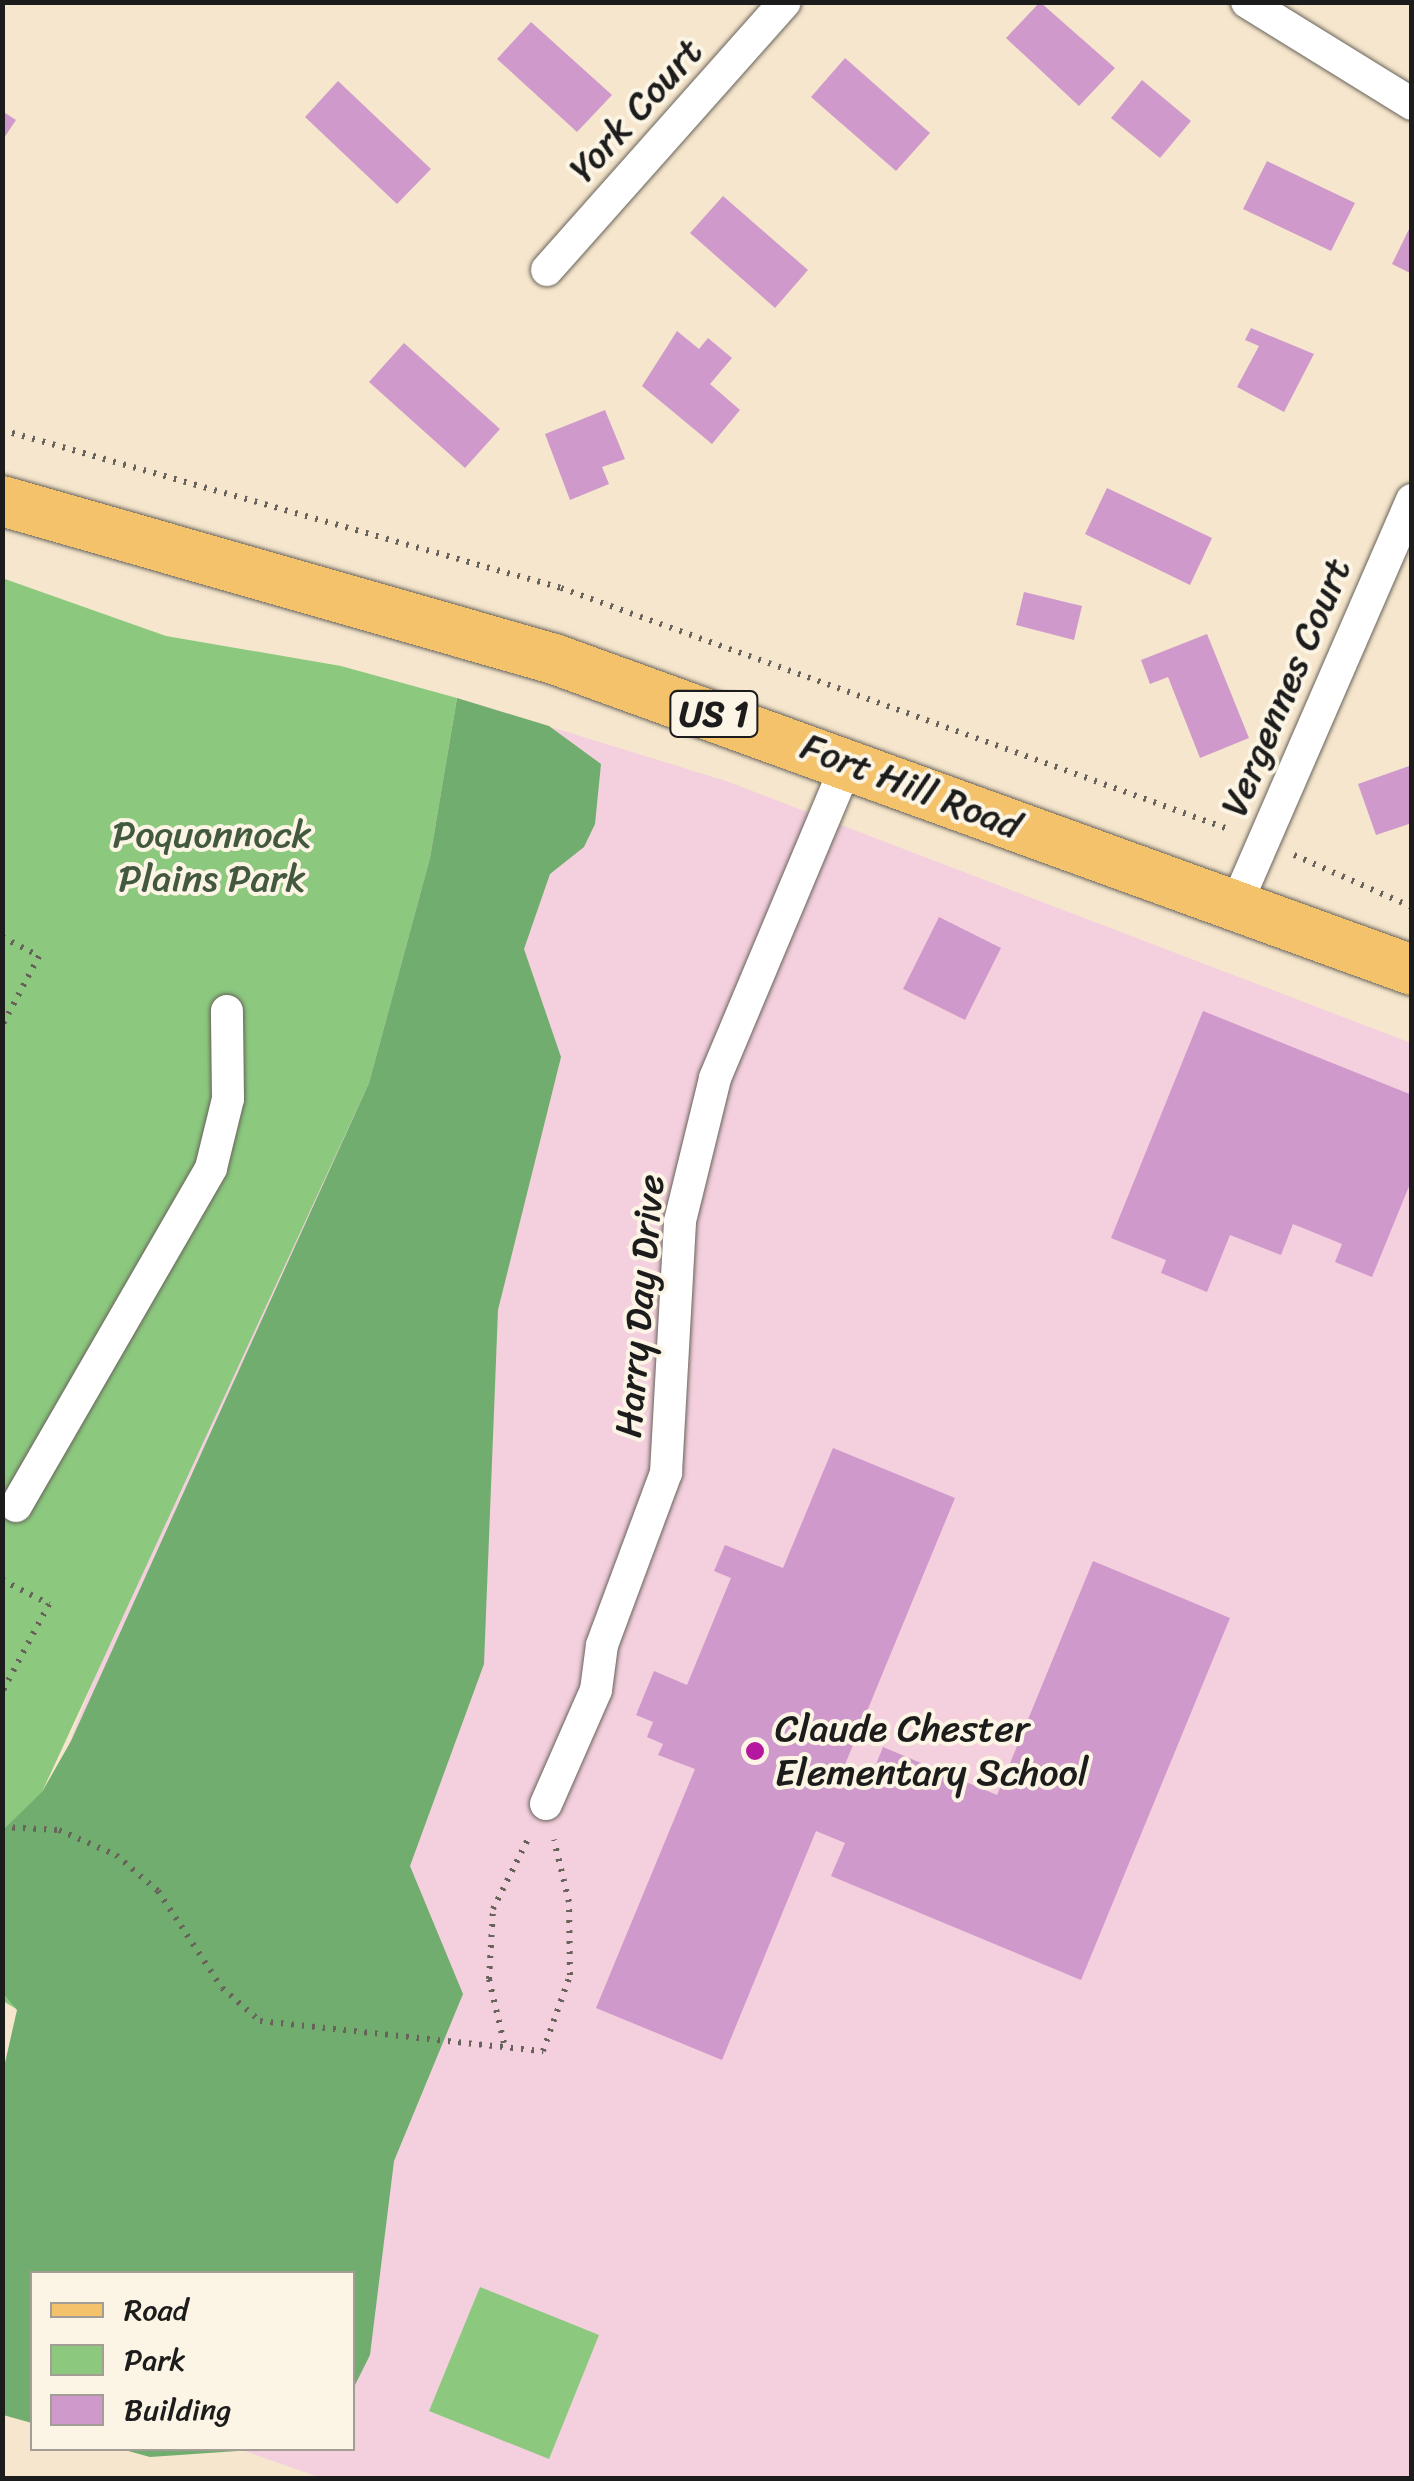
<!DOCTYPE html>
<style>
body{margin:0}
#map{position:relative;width:1414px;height:2481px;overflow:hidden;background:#f6e6cd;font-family:Sriracha,sans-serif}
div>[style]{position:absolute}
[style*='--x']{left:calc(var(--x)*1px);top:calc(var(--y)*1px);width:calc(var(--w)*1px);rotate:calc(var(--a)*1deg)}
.built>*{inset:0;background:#f4cfde}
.green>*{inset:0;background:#8cc97f}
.forest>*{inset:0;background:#71ad6e}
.building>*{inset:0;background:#cf9acb}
.path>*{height:6px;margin-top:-3px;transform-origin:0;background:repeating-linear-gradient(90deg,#68635a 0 2.5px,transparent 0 10.5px)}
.roads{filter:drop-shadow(0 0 2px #68635a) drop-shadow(0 0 2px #68635a)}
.street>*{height:32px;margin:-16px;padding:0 16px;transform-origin:16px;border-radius:16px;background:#fff}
.primary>*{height:50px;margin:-25px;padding:0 25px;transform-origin:25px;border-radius:25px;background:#f3c26a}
.dots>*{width:28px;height:28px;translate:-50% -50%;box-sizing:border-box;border:5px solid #fcf5e5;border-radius:50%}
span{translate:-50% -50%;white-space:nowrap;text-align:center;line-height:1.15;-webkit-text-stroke:8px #fcf5e5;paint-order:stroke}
.shield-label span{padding:2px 8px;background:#fcf5e5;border:2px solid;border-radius:8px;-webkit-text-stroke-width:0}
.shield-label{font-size:35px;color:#1c1c1c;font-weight:700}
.street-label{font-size:38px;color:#1c1c1c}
.park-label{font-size:38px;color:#43593f}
.poi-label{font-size:38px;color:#1c1c1c}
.left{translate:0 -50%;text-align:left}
.frame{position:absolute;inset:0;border:5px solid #1c1c1c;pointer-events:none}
.legend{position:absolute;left:30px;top:2271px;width:325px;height:180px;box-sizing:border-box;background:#fcf5e5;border:2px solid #a29e95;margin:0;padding:12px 18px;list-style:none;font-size:30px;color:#1c1c1c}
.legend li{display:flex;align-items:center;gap:20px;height:50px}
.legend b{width:50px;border:2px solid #a29e95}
</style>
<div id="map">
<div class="built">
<i style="clip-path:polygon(457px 698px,726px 781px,1411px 1043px,1411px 2478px,321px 2478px,239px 2449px,352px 2448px,352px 2274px,32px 2274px,68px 2040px,7px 1908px,457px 721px)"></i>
</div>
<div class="green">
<i style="clip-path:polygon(2px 578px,166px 636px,341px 666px,457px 698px,430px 858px,369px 1083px,42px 1792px,89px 2052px,3px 2001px)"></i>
<i style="clip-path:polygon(480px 2287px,599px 2335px,549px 2459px,429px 2411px)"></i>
</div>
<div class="forest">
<i style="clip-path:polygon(457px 698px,549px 726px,601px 764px,595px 824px,584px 847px,550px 874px,524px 949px,561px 1057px,498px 1310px,484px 1664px,410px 1866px,463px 1994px,394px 2161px,370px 2355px,353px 2389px,352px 2274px,32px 2274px,32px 2423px,3px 2415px,2px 2076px,17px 2010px,3px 1993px,3px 1830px,42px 1792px,71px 1741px,369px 1083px,430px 858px)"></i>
<i style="clip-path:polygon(121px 2449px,265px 2448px,265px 2449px,150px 2457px)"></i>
</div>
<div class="building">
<i style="clip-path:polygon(1040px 2px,1115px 68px,1079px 106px,1006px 38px)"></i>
<i style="clip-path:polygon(531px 22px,612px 95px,577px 132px,497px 59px)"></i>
<i style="clip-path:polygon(845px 58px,930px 133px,896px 171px,811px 97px)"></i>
<i style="clip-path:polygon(1142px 80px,1191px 121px,1160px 158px,1111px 118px)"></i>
<i style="clip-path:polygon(338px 81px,431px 169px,397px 204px,305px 117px)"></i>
<i style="clip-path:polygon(2px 111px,16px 120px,2px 141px)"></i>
<i style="clip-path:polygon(1267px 161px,1355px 203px,1331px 251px,1243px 209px)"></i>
<i style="clip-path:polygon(723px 196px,808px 270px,775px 308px,690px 233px)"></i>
<i style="clip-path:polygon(1412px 223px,1412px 274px,1392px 264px)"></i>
<i style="clip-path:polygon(1251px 328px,1314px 354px,1284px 412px,1237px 387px,1259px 346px,1245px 340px)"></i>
<i style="clip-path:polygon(677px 331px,699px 349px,708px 338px,732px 358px,710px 384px,740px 410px,712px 444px,642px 386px)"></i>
<i style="clip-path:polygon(404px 343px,500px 429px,465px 468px,369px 382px)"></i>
<i style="clip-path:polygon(605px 410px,625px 459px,602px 467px,609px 484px,570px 500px,545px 434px)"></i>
<i style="clip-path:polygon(1107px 488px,1212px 538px,1190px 585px,1085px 534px)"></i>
<i style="clip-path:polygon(1024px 592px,1082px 606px,1074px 640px,1016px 625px)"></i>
<i style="clip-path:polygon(1207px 634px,1249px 738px,1200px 758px,1168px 677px,1150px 684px,1141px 660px)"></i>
<i style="clip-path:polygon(1412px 765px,1412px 823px,1376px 835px,1358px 784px)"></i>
<i style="clip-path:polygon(939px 917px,1001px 948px,965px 1020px,903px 989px)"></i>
<i style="clip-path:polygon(1203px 1011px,1412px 1095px,1412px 1179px,1372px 1277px,1335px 1262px,1342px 1244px,1293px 1224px,1281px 1255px,1230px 1235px,1207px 1292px,1161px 1273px,1166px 1260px,1111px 1238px)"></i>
<i style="clip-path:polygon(833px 1448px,955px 1498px,839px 1779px,866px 1789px,883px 1747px,997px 1795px,1093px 1561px,1230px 1618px,1081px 1980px,831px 1876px,845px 1843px,816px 1831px,722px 2060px,596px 2008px,695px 1769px,658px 1755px,663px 1744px,647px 1737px,653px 1722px,636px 1715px,654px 1671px,687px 1685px,731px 1578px,714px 1571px,725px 1545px,783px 1568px)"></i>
</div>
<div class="path">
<i style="--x:2;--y:430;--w:581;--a:15.78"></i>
<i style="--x:561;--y:588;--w:712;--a:19.86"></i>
<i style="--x:1294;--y:855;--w:129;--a:23.8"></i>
<i style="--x:2;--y:937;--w:42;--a:27.2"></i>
<i style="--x:39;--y:956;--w:79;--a:117.9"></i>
<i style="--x:2;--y:1580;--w:53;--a:27.1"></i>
<i style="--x:49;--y:1604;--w:100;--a:118.1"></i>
<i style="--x:2;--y:1827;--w:57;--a:3"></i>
<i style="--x:59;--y:1830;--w:62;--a:23.7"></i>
<i style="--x:116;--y:1855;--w:55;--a:40.6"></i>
<i style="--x:158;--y:1891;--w:116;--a:56.6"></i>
<i style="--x:222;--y:1988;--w:50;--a:41"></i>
<i style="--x:260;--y:2021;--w:285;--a:6.1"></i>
<i style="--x:543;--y:2051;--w:81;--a:-70.4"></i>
<i style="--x:570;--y:1975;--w:73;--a:-90.8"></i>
<i style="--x:569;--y:1902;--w:64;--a:-103.6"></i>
<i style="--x:504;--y:2043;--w:66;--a:-103.2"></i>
<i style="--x:489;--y:1979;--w:70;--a:-86.7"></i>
<i style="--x:493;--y:1909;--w:80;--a:-63.4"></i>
</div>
<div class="roads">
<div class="street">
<i style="--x:1247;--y:2;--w:194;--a:31.7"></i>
<i style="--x:547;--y:270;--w:358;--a:-48.4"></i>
<i style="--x:1235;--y:907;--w:444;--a:-66.5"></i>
<i style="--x:16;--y:1506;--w:390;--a:-60"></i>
<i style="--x:211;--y:1168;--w:71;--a:-76.2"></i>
<i style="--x:228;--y:1099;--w:88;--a:-90.7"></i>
<i style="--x:546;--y:1804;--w:124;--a:-66.3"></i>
<i style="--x:596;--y:1690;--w:45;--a:-82.4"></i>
<i style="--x:602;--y:1645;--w:184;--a:-69.6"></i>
<i style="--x:666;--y:1473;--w:252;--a:-86.8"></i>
<i style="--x:680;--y:1221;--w:147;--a:-76.2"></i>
<i style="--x:715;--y:1078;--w:343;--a:-67.2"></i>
</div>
<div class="primary">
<i style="--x:2;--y:501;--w:574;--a:15.97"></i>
<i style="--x:554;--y:659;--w:913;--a:19.92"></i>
</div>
</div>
<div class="dots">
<i style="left:755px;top:1751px;background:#b5179e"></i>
</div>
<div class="shield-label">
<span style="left:714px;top:714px">US 1</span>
</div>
<div class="street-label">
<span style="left:636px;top:110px;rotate:-48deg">York Court</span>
<span style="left:1286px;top:687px;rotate:-67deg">Vergennes Court</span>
<span style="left:911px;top:786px;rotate:21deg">Fort Hill Road</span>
<span style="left:640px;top:1306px;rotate:-85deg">Harry Day Drive</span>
</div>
<div class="park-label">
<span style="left:212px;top:857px">Poquonnock<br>Plains Park</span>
</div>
<div class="poi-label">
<span class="left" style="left:775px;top:1751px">Claude Chester<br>Elementary School</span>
</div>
<div class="frame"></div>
<ul class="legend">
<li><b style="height:12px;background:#f3c26a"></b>Road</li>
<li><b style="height:28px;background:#8cc97f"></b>Park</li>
<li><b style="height:28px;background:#cf9acb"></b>Building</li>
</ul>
</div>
